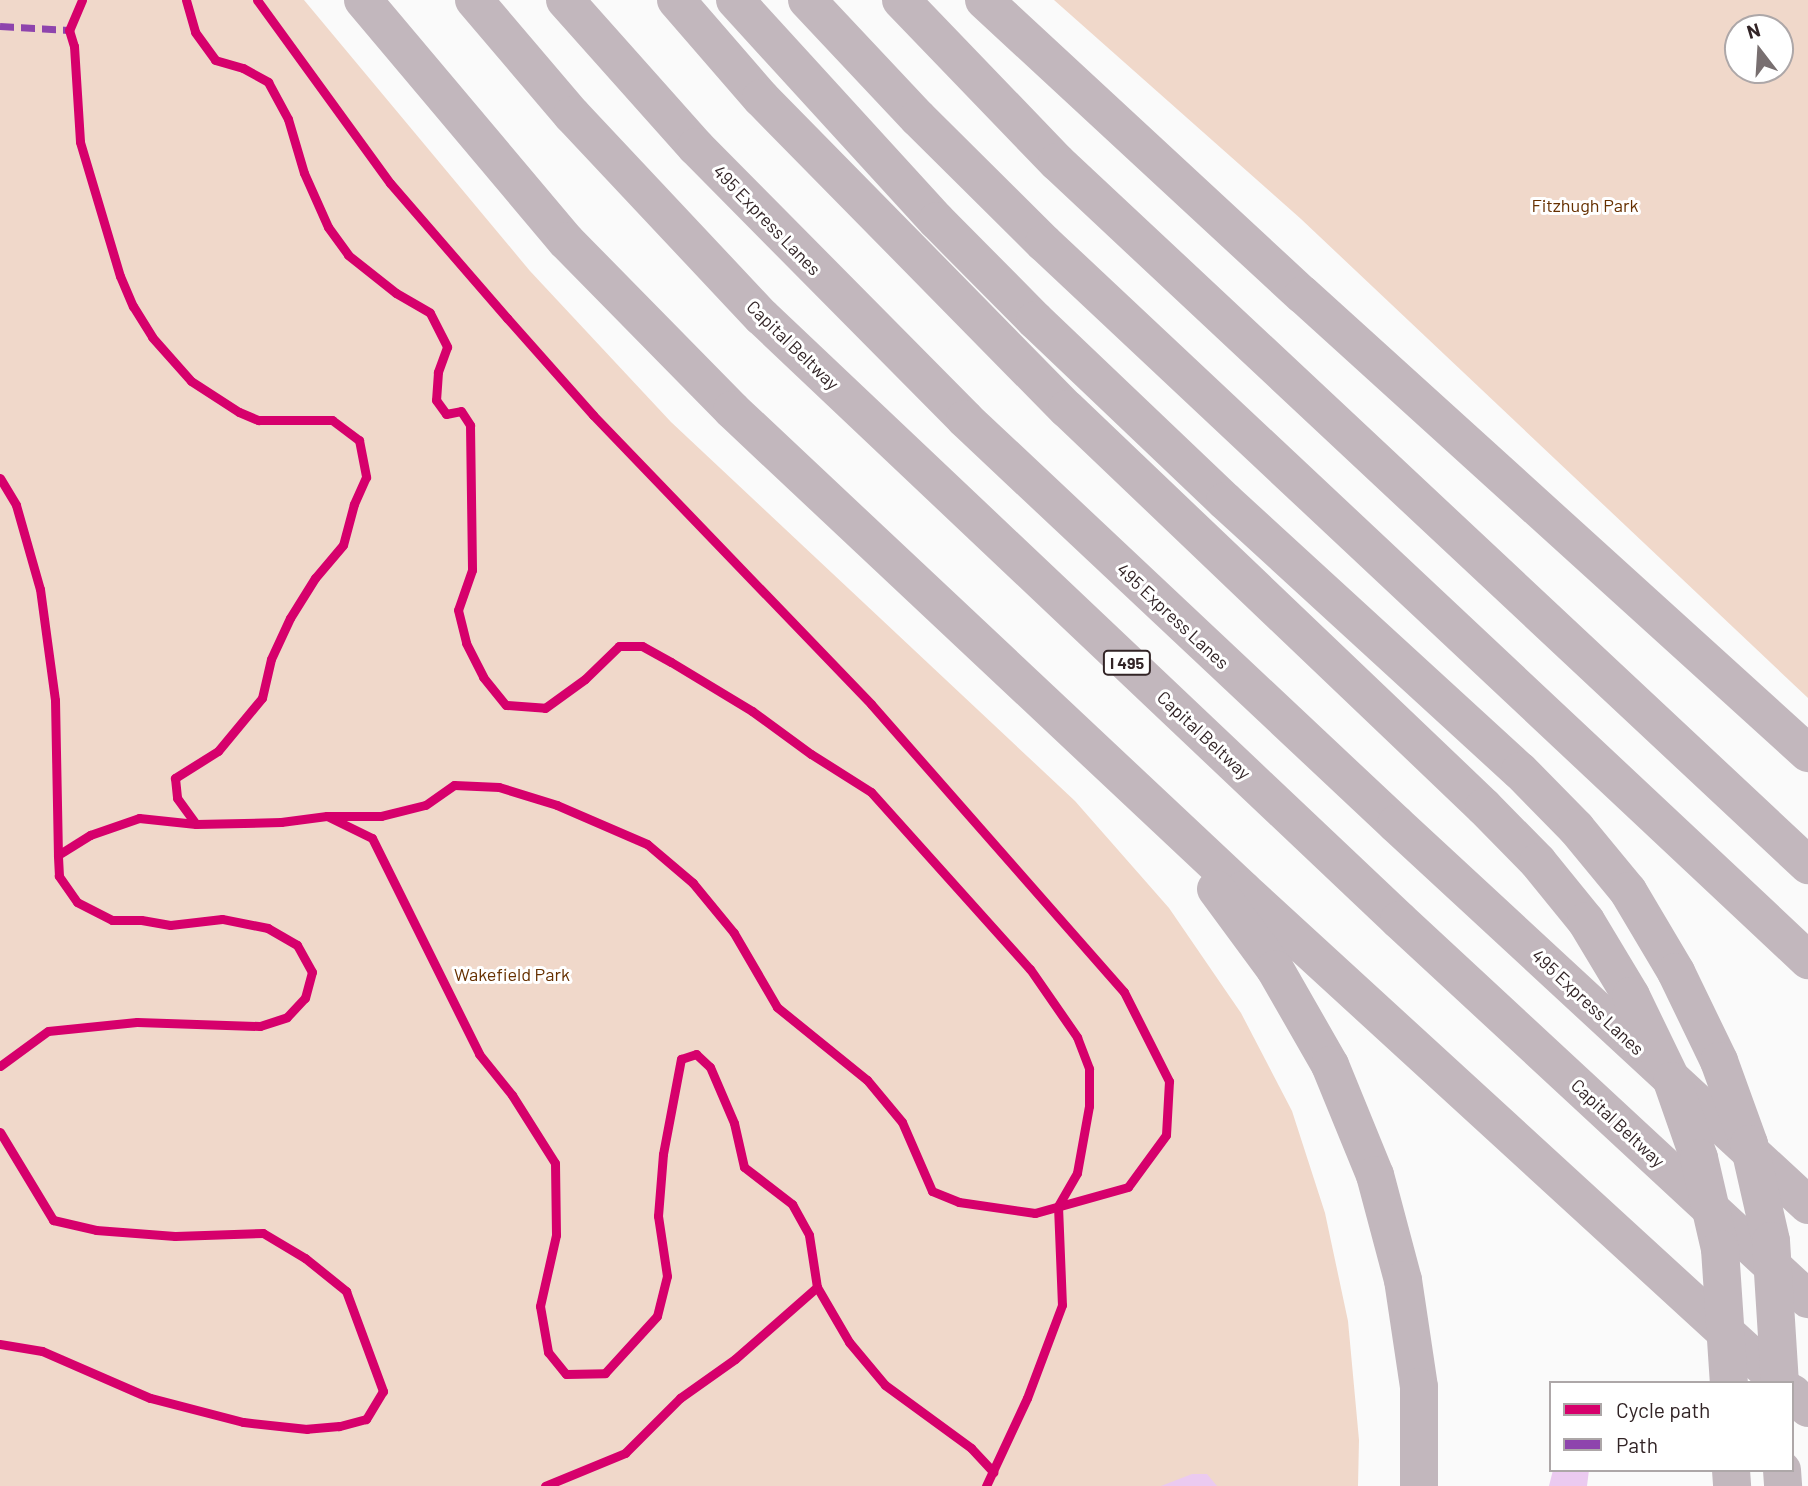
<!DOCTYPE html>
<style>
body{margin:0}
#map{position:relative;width:1808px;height:1486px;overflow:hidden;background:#fafafa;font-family:Barlow,sans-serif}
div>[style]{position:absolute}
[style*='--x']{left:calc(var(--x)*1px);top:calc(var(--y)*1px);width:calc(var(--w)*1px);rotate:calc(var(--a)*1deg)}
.green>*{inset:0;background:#f0d8ca}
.water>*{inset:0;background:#ebcaf0}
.motorway>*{height:38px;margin:-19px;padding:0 19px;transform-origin:19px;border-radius:19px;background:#c2b7bd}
.motorway-bridge>*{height:38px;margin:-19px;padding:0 19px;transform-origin:19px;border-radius:19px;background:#c2b7bd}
.quiet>*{height:7px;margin-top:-3.5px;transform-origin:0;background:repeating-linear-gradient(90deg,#8e44ad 0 14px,transparent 0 21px)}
.cycleway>*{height:9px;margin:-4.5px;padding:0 4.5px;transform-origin:4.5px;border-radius:4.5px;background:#d6006c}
span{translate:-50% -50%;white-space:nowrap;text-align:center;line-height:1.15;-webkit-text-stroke:6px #fff;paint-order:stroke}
.shield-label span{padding:2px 5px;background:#fff;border:2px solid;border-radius:5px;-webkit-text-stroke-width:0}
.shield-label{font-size:16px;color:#322426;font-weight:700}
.park-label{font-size:18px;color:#663000}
.street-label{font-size:18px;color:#322426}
.legend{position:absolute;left:1549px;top:1381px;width:245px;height:91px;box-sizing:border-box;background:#fff;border:2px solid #ada7a8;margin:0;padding:9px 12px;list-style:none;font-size:21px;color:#322426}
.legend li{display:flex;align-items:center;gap:14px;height:35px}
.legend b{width:35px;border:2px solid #ada7a8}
.north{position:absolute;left:1724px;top:14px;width:70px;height:70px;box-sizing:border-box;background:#fff;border:2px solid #ada7a8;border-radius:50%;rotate:343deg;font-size:19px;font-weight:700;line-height:28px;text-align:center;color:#322426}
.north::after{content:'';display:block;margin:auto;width:24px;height:32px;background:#786f70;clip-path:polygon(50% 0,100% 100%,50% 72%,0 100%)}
</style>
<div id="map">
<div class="green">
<i style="clip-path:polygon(0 0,304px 0,530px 271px,671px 422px,1075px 801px,1169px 908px,1241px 1013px,1292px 1111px,1325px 1213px,1348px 1321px,1359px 1440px,1358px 1486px,0 1486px)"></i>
<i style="clip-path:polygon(evenodd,1054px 0,1808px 0,1808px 698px,1301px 219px,1054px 0,1738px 28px,1780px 28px,1780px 70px,1738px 70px,1738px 28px)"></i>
</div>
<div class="water">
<i style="clip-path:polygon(1553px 1470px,1589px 1470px,1587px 1486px,1549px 1486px)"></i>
<i style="clip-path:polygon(1192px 1474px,1207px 1474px,1217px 1486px,1161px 1486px)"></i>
</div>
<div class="motorway">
<i style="--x:363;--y:0;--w:315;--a:49.9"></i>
<i style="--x:566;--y:241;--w:237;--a:45.5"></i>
<i style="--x:732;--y:410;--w:701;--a:43.21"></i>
<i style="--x:1243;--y:890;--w:730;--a:42.5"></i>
<i style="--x:474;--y:0;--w:151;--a:49.6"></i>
<i style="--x:572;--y:115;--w:277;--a:46.8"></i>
<i style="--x:762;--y:317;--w:877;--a:43.43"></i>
<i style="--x:1399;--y:920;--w:558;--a:42.82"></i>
<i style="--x:565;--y:0;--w:197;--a:48.3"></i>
<i style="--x:696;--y:147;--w:383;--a:45.3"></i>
<i style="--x:965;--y:419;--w:591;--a:43.22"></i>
<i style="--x:1396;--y:824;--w:561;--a:42.76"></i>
<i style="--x:676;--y:0;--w:130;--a:49.1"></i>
<i style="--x:761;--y:98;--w:436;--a:45.5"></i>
<i style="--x:1067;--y:409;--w:576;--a:43.66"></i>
<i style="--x:735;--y:0;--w:299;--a:47.6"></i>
<i style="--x:937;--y:221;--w:139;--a:45.3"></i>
<i style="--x:1035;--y:320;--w:262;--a:43.6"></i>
<i style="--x:1225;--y:501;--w:400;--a:42.5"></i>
<i style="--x:807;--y:0;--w:162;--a:46.8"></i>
<i style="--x:918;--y:118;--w:177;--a:44.8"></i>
<i style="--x:1044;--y:243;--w:1048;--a:43.18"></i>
<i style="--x:901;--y:0;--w:225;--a:46.1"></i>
<i style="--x:1057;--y:162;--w:1029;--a:43.11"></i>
<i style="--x:984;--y:0;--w:434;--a:42.8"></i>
<i style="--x:1303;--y:295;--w:682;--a:42.21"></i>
<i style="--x:1216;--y:889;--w:99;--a:53.6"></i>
<i style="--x:1275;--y:969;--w:111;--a:60.2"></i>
<i style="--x:1330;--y:1065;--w:119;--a:67.8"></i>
<i style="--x:1375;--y:1175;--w:109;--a:75.1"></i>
<i style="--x:1403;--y:1280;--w:108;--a:81.5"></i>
<i style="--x:1419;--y:1387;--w:99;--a:90"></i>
<i style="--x:1792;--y:1393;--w:22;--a:43"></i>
<i style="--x:1731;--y:1470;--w:16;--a:86"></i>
<i style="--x:1782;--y:1470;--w:16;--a:86"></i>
</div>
<div class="motorway-bridge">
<i style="--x:1520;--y:771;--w:80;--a:45.5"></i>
<i style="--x:1576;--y:828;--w:82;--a:50.5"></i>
<i style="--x:1628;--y:891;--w:94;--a:59.3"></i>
<i style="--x:1676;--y:972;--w:99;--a:64.2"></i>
<i style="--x:1719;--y:1061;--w:88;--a:70.1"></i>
<i style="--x:1749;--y:1144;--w:99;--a:77.2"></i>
<i style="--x:1771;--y:1241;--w:142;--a:86.4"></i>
<i style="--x:1484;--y:807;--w:77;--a:45.5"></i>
<i style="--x:1538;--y:862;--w:76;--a:50.9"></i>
<i style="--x:1586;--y:921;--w:87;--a:59"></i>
<i style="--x:1631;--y:996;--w:94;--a:64.2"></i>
<i style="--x:1672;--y:1081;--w:82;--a:70.7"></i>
<i style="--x:1699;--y:1158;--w:93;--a:77"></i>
<i style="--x:1720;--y:1249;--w:134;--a:86.2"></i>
</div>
<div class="quiet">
<i style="--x:0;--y:26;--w:69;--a:3.3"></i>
</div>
<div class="cycleway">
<i style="--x:82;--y:0;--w:33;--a:113"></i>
<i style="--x:69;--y:30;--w:17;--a:73"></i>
<i style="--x:74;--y:46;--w:96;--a:86.4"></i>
<i style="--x:80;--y:142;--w:140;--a:73.4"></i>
<i style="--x:120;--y:276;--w:33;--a:67"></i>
<i style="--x:133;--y:306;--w:36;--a:58"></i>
<i style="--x:152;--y:337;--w:59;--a:48.4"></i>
<i style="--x:191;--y:381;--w:57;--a:32.9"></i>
<i style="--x:239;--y:412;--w:21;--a:23"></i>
<i style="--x:258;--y:420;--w:74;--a:0"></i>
<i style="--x:332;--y:420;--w:34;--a:37"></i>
<i style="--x:359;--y:440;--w:38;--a:79"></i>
<i style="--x:366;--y:477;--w:30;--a:114"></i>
<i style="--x:354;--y:504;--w:42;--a:105"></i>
<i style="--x:343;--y:545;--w:43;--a:130.3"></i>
<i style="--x:315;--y:578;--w:47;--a:122"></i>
<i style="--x:290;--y:618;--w:45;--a:114.9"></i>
<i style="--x:271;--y:659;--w:40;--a:103"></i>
<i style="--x:262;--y:698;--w:69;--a:129.7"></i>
<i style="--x:218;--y:751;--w:51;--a:147.9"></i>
<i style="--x:175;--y:778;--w:20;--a:84"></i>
<i style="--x:177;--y:798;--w:32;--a:54"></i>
<i style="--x:186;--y:0;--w:33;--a:74"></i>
<i style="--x:195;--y:32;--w:34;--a:54"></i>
<i style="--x:215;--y:60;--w:29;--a:16"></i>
<i style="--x:243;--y:68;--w:29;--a:29"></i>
<i style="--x:268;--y:82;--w:42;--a:61.6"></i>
<i style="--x:288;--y:119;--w:56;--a:73.5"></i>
<i style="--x:304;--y:173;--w:59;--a:66"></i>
<i style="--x:328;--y:227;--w:34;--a:54"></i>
<i style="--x:348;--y:255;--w:61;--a:38.4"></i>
<i style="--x:396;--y:293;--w:39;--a:30"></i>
<i style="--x:430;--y:313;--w:38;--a:63"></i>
<i style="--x:447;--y:347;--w:27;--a:110"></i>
<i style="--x:438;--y:372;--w:28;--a:94"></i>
<i style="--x:436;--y:400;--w:17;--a:54"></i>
<i style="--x:446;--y:414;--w:15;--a:-11"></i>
<i style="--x:461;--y:411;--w:17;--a:57"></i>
<i style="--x:470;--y:425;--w:145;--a:89.2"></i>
<i style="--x:472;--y:570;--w:42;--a:109.3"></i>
<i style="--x:458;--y:610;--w:34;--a:76"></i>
<i style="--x:466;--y:643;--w:38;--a:63"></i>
<i style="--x:483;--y:677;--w:36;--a:51"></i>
<i style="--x:506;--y:705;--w:39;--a:4"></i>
<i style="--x:545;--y:708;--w:49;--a:-35.9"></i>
<i style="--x:585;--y:679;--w:47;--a:-44.1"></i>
<i style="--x:619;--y:646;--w:23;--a:0"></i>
<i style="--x:642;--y:646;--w:33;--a:29"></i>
<i style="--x:671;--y:662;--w:95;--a:31.2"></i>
<i style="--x:752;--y:711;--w:73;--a:36.1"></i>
<i style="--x:811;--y:754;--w:71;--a:32.3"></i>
<i style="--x:871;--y:792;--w:238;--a:48.1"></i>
<i style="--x:1030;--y:969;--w:83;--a:55.3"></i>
<i style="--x:1077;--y:1037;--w:34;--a:69"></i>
<i style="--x:1089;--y:1069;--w:37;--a:90"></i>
<i style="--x:1089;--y:1106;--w:68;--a:100.2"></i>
<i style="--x:1077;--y:1173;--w:38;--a:120"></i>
<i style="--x:1058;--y:1206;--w:99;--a:87.7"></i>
<i style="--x:1062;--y:1305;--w:99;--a:110.6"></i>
<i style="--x:1027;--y:1398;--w:97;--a:115"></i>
<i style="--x:257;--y:0;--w:226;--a:54"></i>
<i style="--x:390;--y:183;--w:179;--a:49.1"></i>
<i style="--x:507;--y:318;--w:130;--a:48.4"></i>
<i style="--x:593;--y:415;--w:401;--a:46.1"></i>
<i style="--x:871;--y:704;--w:383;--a:48.7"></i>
<i style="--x:1124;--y:992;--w:100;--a:63.2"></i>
<i style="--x:1169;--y:1081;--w:54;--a:93.2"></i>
<i style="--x:1166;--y:1135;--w:64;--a:126.2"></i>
<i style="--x:1128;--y:1187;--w:97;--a:164.4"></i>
<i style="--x:1035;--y:1213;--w:77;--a:-171.8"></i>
<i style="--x:959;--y:1202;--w:29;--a:-158"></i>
<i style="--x:932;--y:1191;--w:75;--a:-113.5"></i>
<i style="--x:902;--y:1122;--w:55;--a:-129.8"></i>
<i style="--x:867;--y:1080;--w:116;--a:-141"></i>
<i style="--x:777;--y:1007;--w:86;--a:-120.2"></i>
<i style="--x:734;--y:933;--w:65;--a:-129.4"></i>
<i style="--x:693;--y:883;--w:60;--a:-139.7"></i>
<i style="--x:647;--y:844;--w:98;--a:-156.6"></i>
<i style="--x:557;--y:805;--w:61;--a:-162.8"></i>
<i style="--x:499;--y:787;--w:45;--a:-177.5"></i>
<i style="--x:454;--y:785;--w:35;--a:145"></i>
<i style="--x:425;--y:805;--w:45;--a:166"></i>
<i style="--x:381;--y:816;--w:54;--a:180"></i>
<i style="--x:0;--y:478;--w:31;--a:59"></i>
<i style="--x:16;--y:505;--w:87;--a:74.1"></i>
<i style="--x:40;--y:589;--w:112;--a:82.3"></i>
<i style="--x:55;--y:700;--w:155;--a:88.9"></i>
<i style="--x:0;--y:1066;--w:59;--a:-36.1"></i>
<i style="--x:48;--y:1031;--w:89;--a:-5.8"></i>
<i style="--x:137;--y:1022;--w:123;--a:1.9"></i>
<i style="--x:260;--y:1026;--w:28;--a:-18"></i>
<i style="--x:287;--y:1017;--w:26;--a:-47"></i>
<i style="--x:305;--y:998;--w:27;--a:-75"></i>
<i style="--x:312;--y:972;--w:31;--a:-119"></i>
<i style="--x:297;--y:945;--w:34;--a:-150"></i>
<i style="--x:268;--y:928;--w:47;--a:-168.9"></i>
<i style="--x:222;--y:919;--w:52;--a:173.4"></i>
<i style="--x:170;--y:925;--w:29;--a:-170"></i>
<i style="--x:141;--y:920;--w:29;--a:180"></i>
<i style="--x:112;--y:920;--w:39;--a:-153"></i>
<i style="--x:77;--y:902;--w:32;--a:-125"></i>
<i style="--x:59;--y:876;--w:21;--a:-93"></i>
<i style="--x:58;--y:855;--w:38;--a:-32"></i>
<i style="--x:90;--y:835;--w:52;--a:-19.1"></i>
<i style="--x:139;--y:818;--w:57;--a:6"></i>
<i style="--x:196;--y:824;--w:85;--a:-1.3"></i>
<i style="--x:281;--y:822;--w:46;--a:-7.4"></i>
<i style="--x:327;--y:816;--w:50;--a:26.1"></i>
<i style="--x:372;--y:838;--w:241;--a:63.6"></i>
<i style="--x:479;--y:1054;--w:53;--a:51.2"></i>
<i style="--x:512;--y:1095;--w:80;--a:57.7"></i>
<i style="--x:555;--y:1163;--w:72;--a:89.2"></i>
<i style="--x:556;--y:1235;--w:73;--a:102.7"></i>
<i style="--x:540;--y:1306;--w:47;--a:80.1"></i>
<i style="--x:548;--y:1352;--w:28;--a:51"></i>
<i style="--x:566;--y:1374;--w:39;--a:-1"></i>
<i style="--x:605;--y:1373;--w:77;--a:-47.6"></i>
<i style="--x:657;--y:1316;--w:41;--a:-76"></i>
<i style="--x:667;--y:1276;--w:61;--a:-98.5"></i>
<i style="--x:658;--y:1216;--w:62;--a:-85.4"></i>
<i style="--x:663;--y:1154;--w:97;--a:-79.3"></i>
<i style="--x:681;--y:1059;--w:16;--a:-18"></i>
<i style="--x:696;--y:1054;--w:19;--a:43"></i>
<i style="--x:710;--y:1067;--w:61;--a:66.8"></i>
<i style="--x:734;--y:1123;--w:45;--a:77.2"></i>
<i style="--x:744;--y:1167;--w:61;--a:37.6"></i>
<i style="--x:792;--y:1204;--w:35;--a:61"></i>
<i style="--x:809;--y:1235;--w:53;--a:81.3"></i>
<i style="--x:817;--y:1287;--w:64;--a:59.8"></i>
<i style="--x:849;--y:1342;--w:56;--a:50.1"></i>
<i style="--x:885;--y:1385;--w:107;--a:36.2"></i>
<i style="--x:971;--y:1448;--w:33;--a:47"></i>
<i style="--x:0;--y:1132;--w:103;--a:58.9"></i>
<i style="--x:53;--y:1220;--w:44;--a:13.1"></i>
<i style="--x:96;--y:1230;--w:79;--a:4.3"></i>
<i style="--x:175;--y:1236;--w:88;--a:-2"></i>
<i style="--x:263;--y:1233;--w:49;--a:30.8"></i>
<i style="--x:305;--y:1258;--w:53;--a:38.8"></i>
<i style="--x:346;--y:1291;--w:107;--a:69.7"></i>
<i style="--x:383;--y:1391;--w:33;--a:121"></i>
<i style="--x:366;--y:1419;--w:28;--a:165"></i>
<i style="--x:339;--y:1426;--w:32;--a:175"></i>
<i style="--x:307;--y:1429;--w:64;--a:-173.8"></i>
<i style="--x:243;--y:1422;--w:96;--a:-165.5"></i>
<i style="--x:150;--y:1398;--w:118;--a:-156.5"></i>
<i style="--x:42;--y:1351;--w:43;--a:-170.5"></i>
<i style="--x:545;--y:1486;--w:87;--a:-22.4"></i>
<i style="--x:625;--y:1453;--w:78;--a:-45"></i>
<i style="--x:680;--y:1398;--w:67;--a:-35.3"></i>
<i style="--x:735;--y:1359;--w:109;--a:-41.3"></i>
</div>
<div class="shield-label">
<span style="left:1127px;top:663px">I 495</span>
</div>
<div class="park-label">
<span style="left:1585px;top:205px">Fitzhugh Park</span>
<span style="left:512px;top:974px">Wakefield Park</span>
</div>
<div class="street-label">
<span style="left:767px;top:220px;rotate:46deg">495 Express Lanes</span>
<span style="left:793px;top:345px;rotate:44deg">Capital Beltway</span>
<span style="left:1173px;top:616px;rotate:43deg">495 Express Lanes</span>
<span style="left:1204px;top:735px;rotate:43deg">Capital Beltway</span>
<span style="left:1588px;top:1002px;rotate:43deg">495 Express Lanes</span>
<span style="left:1618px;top:1123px;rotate:43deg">Capital Beltway</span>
</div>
<ul class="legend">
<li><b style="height:9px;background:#d6006c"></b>Cycle path</li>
<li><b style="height:9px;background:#8e44ad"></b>Path</li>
</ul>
<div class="north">N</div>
</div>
